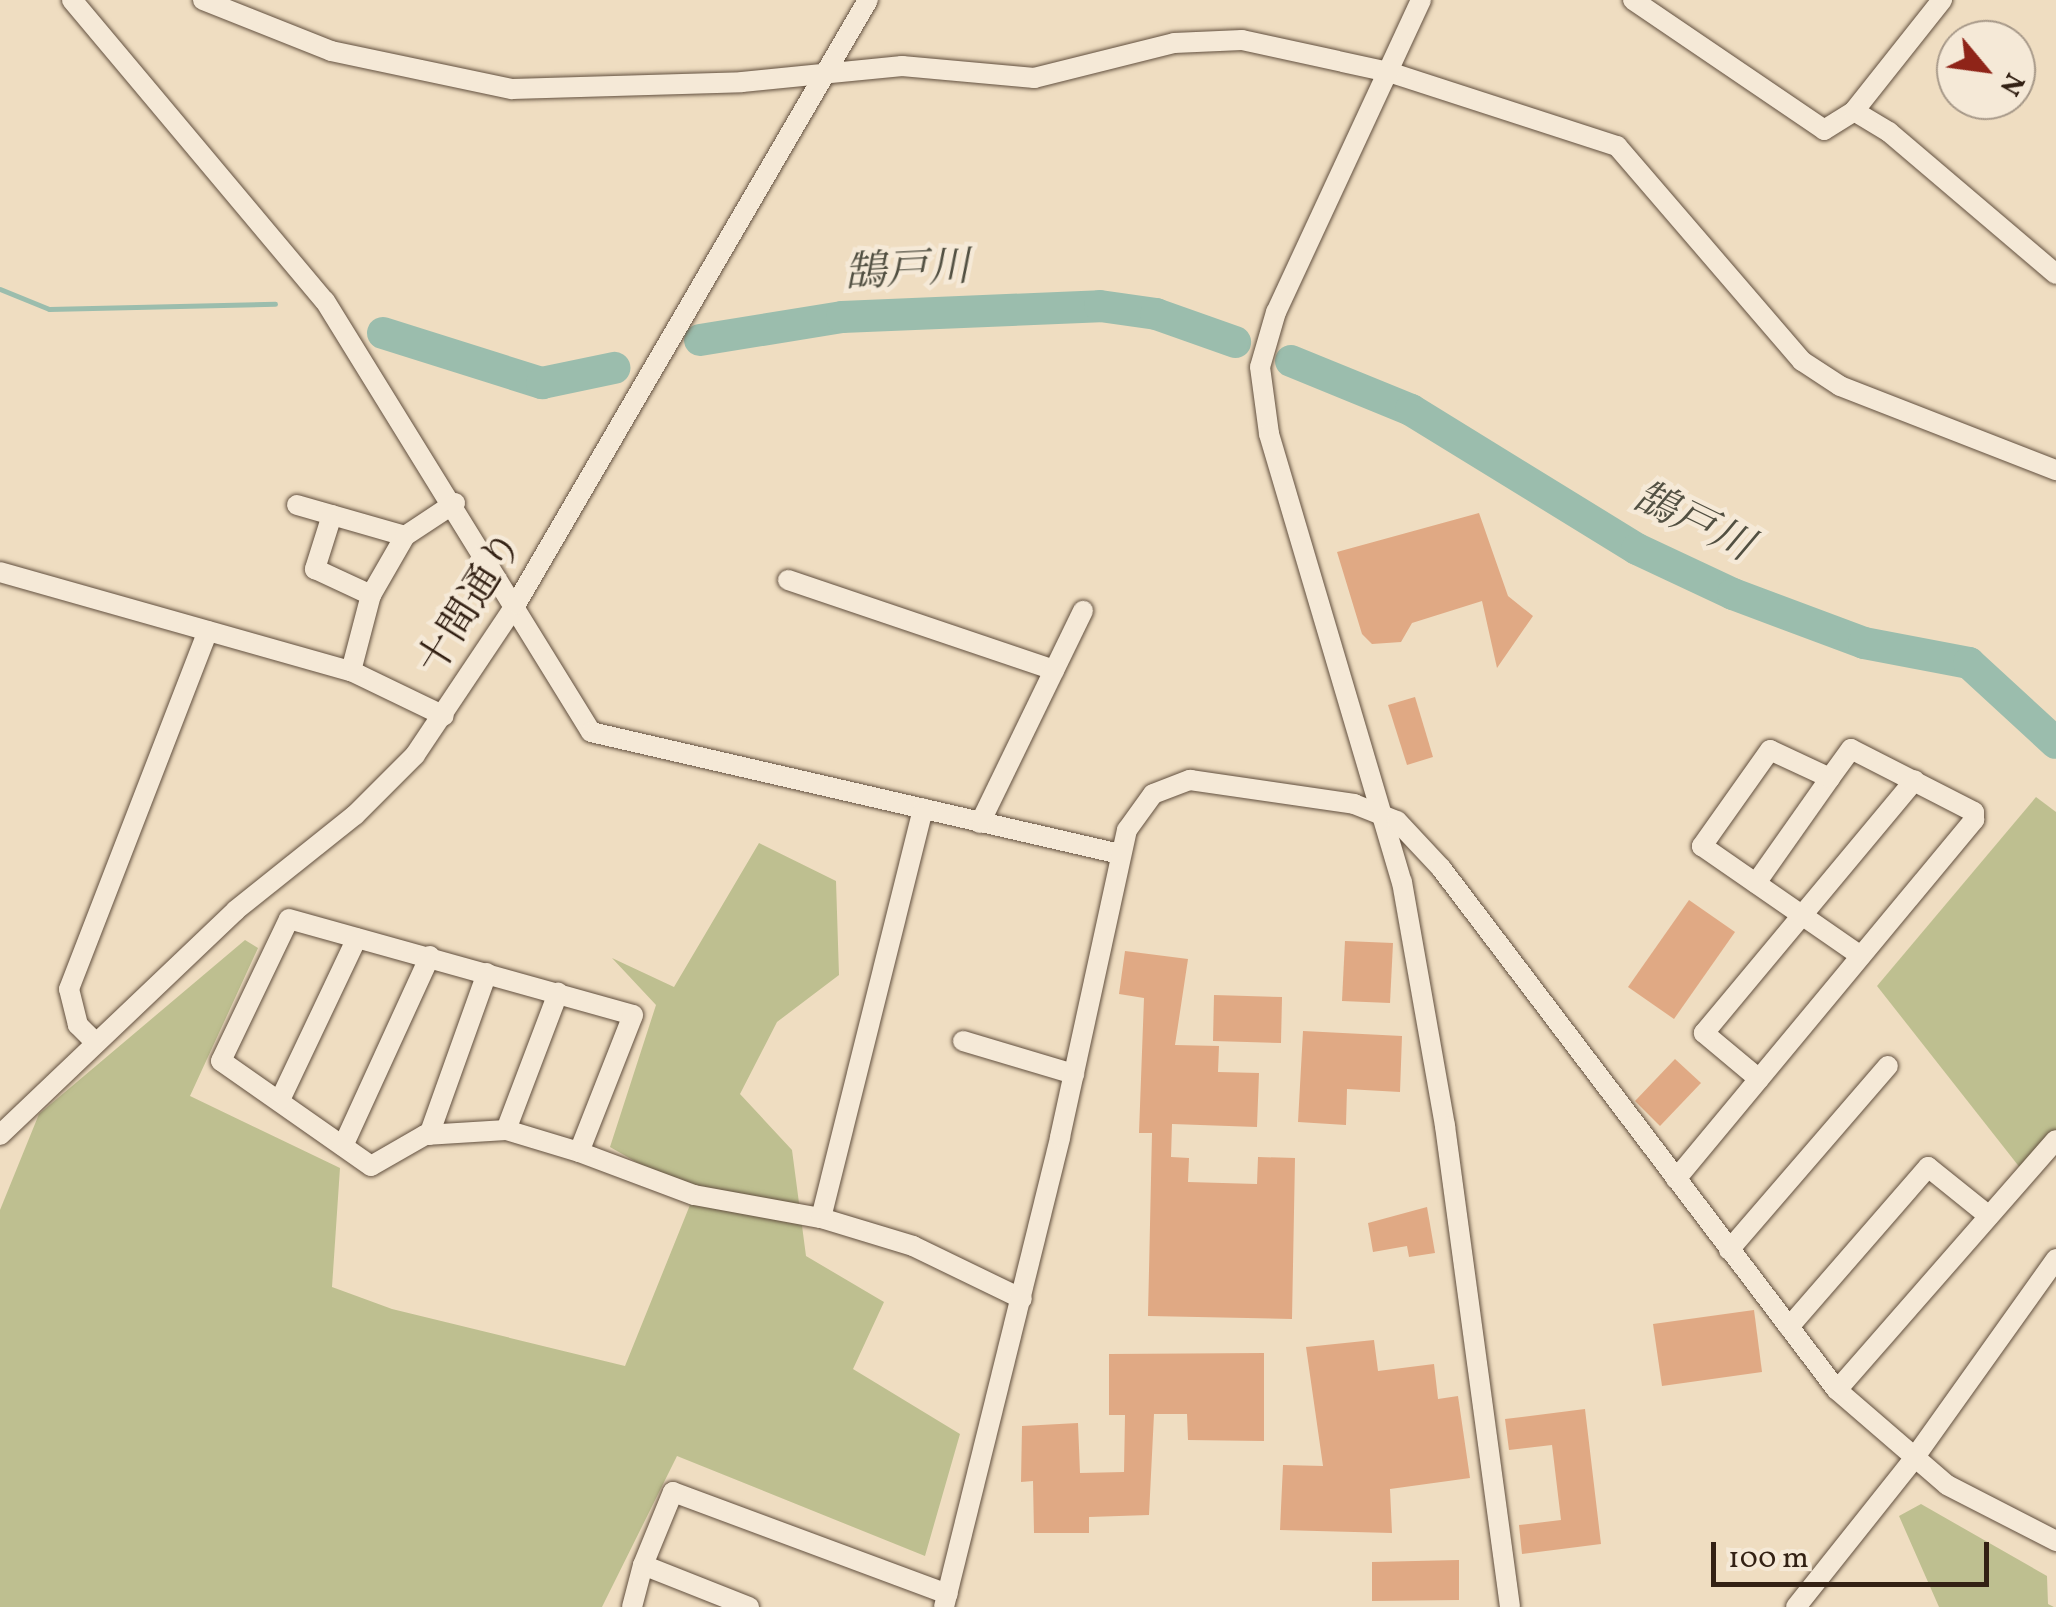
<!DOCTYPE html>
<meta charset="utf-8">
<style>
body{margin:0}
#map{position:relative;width:2056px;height:1607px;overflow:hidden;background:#efddc1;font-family:Vollkorn,"Noto Serif JP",serif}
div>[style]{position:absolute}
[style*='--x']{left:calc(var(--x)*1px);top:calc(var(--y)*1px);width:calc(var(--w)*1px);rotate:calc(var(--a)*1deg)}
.green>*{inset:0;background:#bebf90}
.stream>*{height:5px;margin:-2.5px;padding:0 2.5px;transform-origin:2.5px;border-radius:2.5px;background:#9bbdad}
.river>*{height:32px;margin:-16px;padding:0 16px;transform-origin:16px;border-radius:16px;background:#9bbdad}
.building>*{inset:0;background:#e0a984}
.roads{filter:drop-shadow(0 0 2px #62503f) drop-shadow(0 0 2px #62503f)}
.minor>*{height:20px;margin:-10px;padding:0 10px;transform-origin:10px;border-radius:10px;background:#f5e9d7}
span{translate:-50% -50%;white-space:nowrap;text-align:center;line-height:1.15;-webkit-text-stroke:9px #f5e9d7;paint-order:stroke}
.street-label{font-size:40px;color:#332114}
.water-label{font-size:42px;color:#525042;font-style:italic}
.north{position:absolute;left:1936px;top:20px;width:100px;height:100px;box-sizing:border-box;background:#f5e9d7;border:2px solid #a79989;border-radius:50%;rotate:119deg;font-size:28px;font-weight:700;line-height:40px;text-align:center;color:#332114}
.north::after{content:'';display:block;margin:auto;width:35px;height:45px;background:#8f2418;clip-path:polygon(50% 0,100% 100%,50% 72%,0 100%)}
.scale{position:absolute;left:1711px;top:1542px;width:278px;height:45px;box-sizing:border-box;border:5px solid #332114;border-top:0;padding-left:12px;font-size:30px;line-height:35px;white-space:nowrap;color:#332114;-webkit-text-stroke:8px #f5e9d7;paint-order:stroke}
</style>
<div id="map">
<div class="green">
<i style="clip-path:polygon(2036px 797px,2056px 812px,2056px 1148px,2032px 1183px,1877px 986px)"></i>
<i style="clip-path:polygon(759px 843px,836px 881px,839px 975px,777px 1022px,740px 1094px,792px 1150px,806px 1256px,884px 1302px,853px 1369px,960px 1434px,925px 1556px,677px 1456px,602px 1607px,0 1607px,0 1210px,39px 1114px,245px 940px,258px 948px,190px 1096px,340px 1168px,332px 1287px,392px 1309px,625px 1366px,694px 1195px,610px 1147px,656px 1005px,612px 958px,674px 987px)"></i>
<i style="clip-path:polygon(1921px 1504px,2047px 1576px,2048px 1604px,2054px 1607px,1939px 1607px,1899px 1516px)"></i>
</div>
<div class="stream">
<i style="--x:0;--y:289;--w:53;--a:22.2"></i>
<i style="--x:49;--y:309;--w:226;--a:-1.3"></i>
</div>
<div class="river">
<i style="--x:383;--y:333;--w:167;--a:17.5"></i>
<i style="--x:542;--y:383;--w:74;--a:-11.8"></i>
<i style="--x:700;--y:340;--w:144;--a:-9.2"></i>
<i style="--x:842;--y:317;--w:258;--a:-2.4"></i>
<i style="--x:1100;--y:306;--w:57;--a:8.1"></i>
<i style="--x:1156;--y:314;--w:84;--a:19.5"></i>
<i style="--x:1291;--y:361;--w:130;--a:22.2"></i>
<i style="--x:1411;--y:410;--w:265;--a:31.6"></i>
<i style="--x:1637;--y:549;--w:106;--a:25.1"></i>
<i style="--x:1733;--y:594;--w:140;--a:20.5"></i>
<i style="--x:1864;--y:643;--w:107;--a:10.8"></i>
<i style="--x:1969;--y:663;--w:118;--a:42.6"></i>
</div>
<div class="building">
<i style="clip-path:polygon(1479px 513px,1508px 596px,1533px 616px,1497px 668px,1482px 601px,1412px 623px,1401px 642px,1372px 644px,1362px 634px,1337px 552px)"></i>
<i style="clip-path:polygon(1415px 697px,1433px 757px,1407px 765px,1388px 705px)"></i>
<i style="clip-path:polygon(1689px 900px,1735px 932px,1674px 1019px,1628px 987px)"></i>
<i style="clip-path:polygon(1345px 941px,1393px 943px,1390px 1003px,1342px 1001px)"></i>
<i style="clip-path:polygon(1125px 951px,1188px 959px,1175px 1045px,1219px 1046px,1218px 1072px,1259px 1073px,1257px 1127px,1172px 1124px,1171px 1157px,1189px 1158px,1188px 1182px,1257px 1184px,1258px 1157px,1295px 1158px,1292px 1319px,1148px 1316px,1152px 1133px,1139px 1133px,1144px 998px,1119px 994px)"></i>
<i style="clip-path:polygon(1214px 995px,1282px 997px,1281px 1043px,1213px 1041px)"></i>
<i style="clip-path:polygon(1303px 1031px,1402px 1036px,1400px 1092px,1347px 1089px,1346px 1125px,1298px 1122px)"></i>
<i style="clip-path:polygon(1675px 1059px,1701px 1083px,1660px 1126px,1635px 1101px)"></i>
<i style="clip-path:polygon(1427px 1207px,1435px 1253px,1409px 1257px,1407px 1246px,1373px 1252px,1368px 1223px)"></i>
<i style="clip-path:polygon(1754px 1310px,1762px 1372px,1662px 1386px,1653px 1324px)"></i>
<i style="clip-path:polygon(1374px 1340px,1378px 1371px,1434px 1364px,1438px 1399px,1458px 1396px,1470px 1478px,1390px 1489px,1392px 1533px,1280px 1530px,1283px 1465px,1323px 1466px,1306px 1347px)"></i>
<i style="clip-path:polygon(1264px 1353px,1264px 1441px,1188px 1440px,1187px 1414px,1154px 1414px,1149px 1515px,1089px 1517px,1089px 1533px,1034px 1533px,1033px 1481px,1021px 1482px,1022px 1426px,1078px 1423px,1080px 1473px,1124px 1472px,1125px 1415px,1109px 1415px,1109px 1354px)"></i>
<i style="clip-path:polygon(1585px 1409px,1601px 1544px,1522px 1554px,1519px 1525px,1561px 1520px,1552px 1445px,1509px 1450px,1505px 1419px)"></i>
<i style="clip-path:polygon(1459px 1560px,1459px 1600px,1372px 1601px,1372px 1562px)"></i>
</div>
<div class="roads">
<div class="minor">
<i style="--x:72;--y:0;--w:393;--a:50"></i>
<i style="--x:325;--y:301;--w:506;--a:58.32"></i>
<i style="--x:591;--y:732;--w:543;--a:12.99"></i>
<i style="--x:203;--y:0;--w:138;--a:21.7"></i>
<i style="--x:331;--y:51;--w:185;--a:11.9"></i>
<i style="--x:512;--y:89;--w:230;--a:-1.7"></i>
<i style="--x:742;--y:82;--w:161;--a:-5.7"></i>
<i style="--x:902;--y:66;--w:133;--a:5.2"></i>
<i style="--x:1034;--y:78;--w:144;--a:-14"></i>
<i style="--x:1174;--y:43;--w:68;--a:-2.5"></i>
<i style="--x:1242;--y:40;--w:150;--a:12.3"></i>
<i style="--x:1389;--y:72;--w:240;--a:18"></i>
<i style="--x:1617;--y:146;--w:284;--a:49.3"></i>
<i style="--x:1802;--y:361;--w:45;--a:33.3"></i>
<i style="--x:1840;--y:386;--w:232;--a:21.3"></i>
<i style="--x:1421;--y:0;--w:344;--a:114.9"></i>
<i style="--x:1276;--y:312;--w:57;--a:106.2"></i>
<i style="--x:1260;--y:367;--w:68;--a:82.3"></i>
<i style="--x:1269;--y:434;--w:467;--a:73.5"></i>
<i style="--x:1402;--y:882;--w:248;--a:80"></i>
<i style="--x:1445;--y:1126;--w:485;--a:82.3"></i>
<i style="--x:1633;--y:0;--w:231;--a:34.2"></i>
<i style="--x:1824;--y:130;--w:36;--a:-32"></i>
<i style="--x:1854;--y:111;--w:142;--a:-51.6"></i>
<i style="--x:1854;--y:111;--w:41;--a:31"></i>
<i style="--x:1889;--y:132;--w:219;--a:40.4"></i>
<i style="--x:297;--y:505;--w:112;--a:16"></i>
<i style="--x:332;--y:515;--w:57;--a:107.5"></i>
<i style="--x:315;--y:569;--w:62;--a:24.9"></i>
<i style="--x:0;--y:572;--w:365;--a:15.8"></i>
<i style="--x:351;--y:671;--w:103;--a:25.8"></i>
<i style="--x:788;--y:580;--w:281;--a:18.7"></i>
<i style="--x:351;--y:671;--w:79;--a:-75.3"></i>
<i style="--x:371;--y:595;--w:68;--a:-60"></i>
<i style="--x:405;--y:536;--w:60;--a:-33.4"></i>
<i style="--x:980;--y:823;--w:236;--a:-64.1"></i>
<i style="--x:1756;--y:883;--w:128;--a:-54.8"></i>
<i style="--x:289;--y:919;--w:357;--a:15.6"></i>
<i style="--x:633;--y:1015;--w:147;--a:111.5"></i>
<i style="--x:579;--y:1152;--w:76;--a:-163.2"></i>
<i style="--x:506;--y:1130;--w:81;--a:176.5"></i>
<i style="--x:425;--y:1135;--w:62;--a:150.1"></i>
<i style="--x:371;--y:1166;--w:183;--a:-145"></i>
<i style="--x:221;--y:1061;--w:157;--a:-64.4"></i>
<i style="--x:94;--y:1041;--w:23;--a:-135"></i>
<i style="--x:78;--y:1025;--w:37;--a:-104"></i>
<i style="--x:69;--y:989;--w:384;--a:-68.8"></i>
<i style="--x:963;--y:1041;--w:116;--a:16.6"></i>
<i style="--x:1759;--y:1079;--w:72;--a:-140.1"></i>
<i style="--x:1704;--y:1033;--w:329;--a:-50.2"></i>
<i style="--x:280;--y:1100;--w:179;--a:-64.6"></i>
<i style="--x:506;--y:1130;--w:147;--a:-69.2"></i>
<i style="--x:0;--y:1135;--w:326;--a:-43.6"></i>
<i style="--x:236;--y:910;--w:152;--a:-38.6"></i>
<i style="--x:355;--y:815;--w:85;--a:-45"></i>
<i style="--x:415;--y:755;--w:182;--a:-56.2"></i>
<i style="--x:516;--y:604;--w:699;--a:-59.77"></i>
<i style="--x:429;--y:1135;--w:172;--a:-70.3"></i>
<i style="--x:343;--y:1146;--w:209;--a:-65.4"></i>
<i style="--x:579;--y:1152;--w:123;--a:20.5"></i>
<i style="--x:694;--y:1195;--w:129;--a:10.3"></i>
<i style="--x:821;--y:1218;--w:96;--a:16.9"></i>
<i style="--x:913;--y:1246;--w:121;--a:25.9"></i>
<i style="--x:1676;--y:1179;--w:467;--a:-50.3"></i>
<i style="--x:1974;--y:820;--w:8;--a:-90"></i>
<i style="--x:1974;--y:812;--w:138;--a:-152.9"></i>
<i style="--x:1851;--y:749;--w:36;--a:126"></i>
<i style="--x:1830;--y:778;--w:66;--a:-155"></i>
<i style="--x:1770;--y:750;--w:118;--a:125.3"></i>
<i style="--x:1702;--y:846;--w:193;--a:34.7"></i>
<i style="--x:821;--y:1218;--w:422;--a:-76"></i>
<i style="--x:1729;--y:1250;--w:243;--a:-49.2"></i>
<i style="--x:1789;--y:1327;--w:212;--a:-49"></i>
<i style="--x:1928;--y:1167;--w:78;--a:38.8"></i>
<i style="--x:1837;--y:1390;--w:332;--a:-48.8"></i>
<i style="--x:643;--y:1565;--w:79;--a:-67.7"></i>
<i style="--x:673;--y:1492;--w:293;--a:20.4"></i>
<i style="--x:632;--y:1607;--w:43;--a:-75.3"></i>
<i style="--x:643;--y:1565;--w:114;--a:21.6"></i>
<i style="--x:944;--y:1607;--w:484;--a:-76.1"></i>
<i style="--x:1060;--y:1137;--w:314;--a:-77.7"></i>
<i style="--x:1127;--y:830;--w:44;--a:-54.2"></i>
<i style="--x:1153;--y:794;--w:40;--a:-21"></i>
<i style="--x:1190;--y:780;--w:166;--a:8.3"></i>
<i style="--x:1354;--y:804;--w:46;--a:21.6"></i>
<i style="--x:1397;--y:821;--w:64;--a:46.9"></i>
<i style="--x:1441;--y:868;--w:655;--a:52.82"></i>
<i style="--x:1837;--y:1390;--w:145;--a:40.8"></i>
<i style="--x:1947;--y:1485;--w:123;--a:27.2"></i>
<i style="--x:1796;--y:1607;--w:186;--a:-51.5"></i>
<i style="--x:1912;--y:1461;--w:248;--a:-54.5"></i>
</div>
</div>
<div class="street-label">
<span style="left:472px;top:604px;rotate:-58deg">十間通り</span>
</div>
<div class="water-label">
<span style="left:907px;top:273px;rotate:-3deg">鵠戸川</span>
<span style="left:1692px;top:524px;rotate:26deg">鵠戸川</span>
</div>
<div class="north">N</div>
<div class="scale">100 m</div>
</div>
